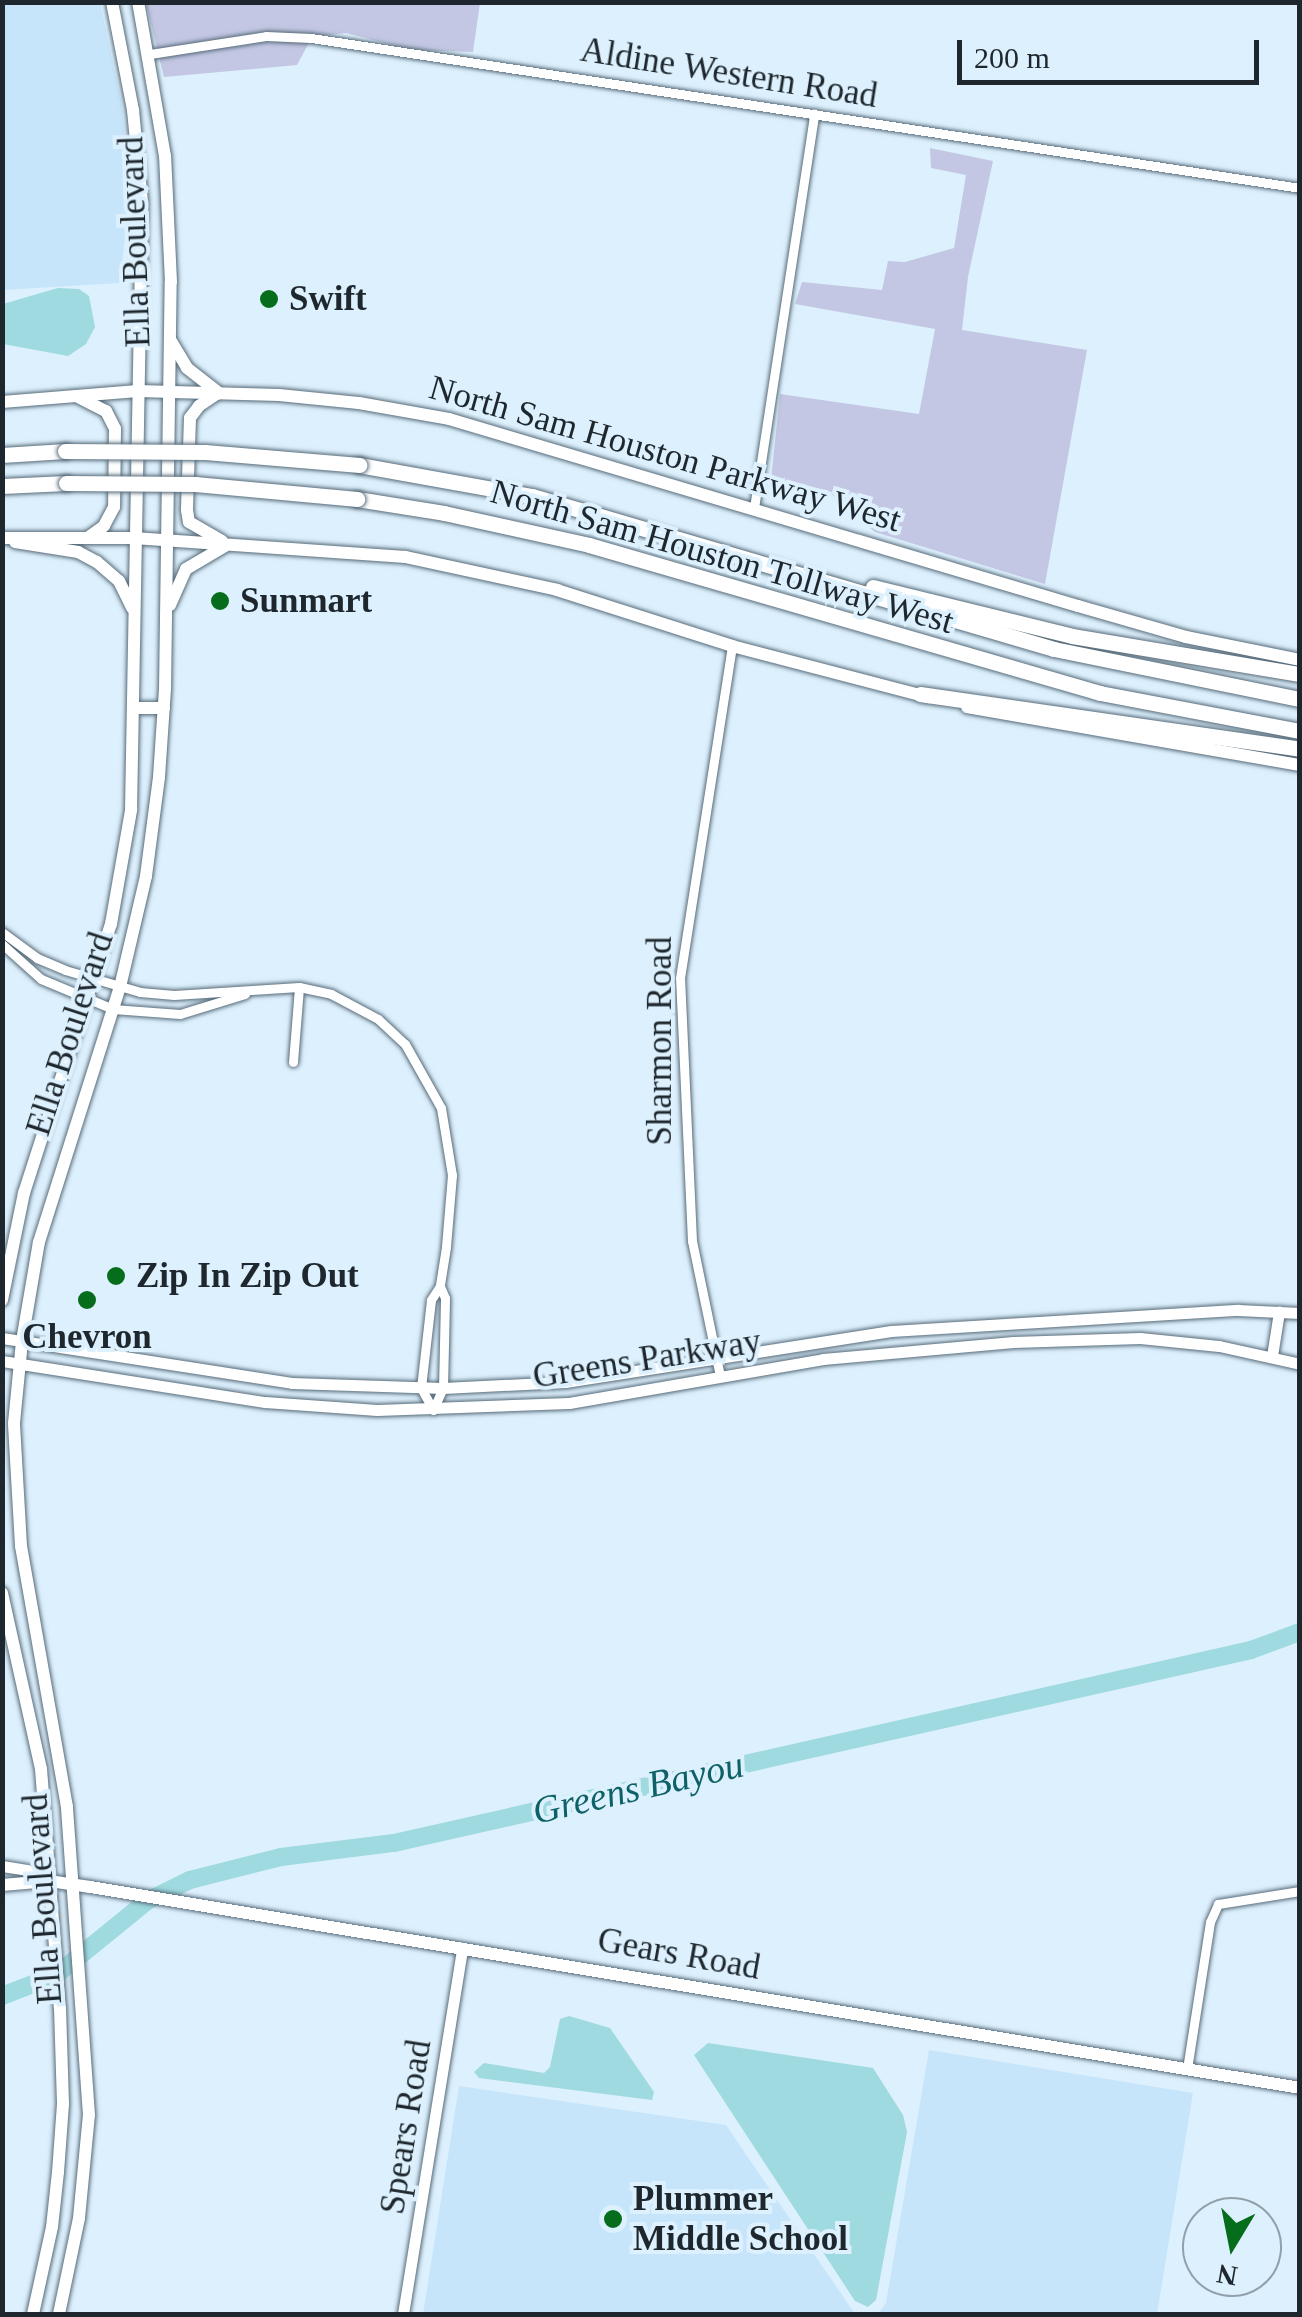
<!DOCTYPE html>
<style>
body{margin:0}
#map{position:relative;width:1302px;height:2317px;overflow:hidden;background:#ddf0fd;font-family:"Times New Roman",serif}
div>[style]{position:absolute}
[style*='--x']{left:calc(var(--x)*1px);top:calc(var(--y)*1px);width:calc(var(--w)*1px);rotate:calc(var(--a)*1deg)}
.built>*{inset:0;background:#c7e5fa}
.green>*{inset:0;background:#c3c7e3}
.water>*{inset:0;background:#9edadf}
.river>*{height:18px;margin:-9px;padding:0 9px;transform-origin:9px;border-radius:9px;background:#9edadf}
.roads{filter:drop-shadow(0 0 2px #576b7a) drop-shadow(0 0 2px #576b7a)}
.minor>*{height:9px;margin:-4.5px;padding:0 4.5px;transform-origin:4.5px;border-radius:4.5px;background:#fff}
.tertiary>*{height:11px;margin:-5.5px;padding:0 5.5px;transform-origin:5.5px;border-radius:5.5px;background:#fff}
.secondary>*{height:12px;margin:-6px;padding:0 6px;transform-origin:6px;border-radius:6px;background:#fff}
.motorway>*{height:15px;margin:-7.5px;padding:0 7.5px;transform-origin:7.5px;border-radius:7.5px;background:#fff}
.bridges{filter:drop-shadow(0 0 2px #576b7a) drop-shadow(0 0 2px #576b7a)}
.motorway-bridge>*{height:15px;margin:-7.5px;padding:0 7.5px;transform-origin:7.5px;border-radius:7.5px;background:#fff}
.dots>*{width:28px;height:28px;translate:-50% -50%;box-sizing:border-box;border:5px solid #ddf0fd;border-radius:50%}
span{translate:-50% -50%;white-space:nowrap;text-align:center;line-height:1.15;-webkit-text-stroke:8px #ddf0fd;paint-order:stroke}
.street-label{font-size:35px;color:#1e272d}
.poi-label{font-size:35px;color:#1e272d;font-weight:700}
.left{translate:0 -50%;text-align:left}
.water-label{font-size:38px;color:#0e6267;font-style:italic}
.frame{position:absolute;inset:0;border:5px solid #1e272d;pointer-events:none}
.north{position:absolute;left:1182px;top:2197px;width:100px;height:100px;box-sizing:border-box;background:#ddf0fd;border:2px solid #91a0aa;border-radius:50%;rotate:190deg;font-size:28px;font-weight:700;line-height:40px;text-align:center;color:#1e272d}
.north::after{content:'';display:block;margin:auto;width:35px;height:45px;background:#066d1c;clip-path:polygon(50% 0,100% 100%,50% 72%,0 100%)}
.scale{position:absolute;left:957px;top:40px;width:302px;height:45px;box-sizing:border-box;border:5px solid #1e272d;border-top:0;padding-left:12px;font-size:30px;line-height:35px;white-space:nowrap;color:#1e272d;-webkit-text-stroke:8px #ddf0fd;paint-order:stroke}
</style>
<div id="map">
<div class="built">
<i style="clip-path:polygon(3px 2px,100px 3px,122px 105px,130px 191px,120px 283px,3px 290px)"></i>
<i style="clip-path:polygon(929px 2050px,1193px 2093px,1157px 2314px,878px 2314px,886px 2303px)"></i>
<i style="clip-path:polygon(459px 2086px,726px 2125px,855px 2314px,423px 2314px)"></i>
</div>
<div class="green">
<i style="clip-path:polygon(146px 3px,480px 3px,473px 52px,411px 50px,346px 33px,312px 37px,297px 65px,164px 77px)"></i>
<i style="clip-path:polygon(930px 148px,993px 161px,968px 277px,962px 330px,1087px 350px,1045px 584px,875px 532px,827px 490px,771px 480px,780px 394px,919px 414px,935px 329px,795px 304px,802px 282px,882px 290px,888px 261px,905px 262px,954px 248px,966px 175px,931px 168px)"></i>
</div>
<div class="water">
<i style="clip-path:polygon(58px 288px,79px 289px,89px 296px,95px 327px,86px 344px,68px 356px,3px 344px,3px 304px)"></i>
<i style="clip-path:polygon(569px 2016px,610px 2028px,654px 2092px,652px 2100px,479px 2078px,474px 2072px,484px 2063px,544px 2073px,550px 2067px,560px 2019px)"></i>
<i style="clip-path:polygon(708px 2043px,873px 2068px,903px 2115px,907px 2132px,876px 2300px,868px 2307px,855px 2301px,694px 2055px)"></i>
</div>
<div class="river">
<i style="--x:2;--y:1996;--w:58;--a:-21.3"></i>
<i style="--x:56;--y:1975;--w:117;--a:-39.1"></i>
<i style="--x:147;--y:1901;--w:48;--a:-26"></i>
<i style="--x:190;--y:1880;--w:94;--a:-14.2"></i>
<i style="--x:281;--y:1857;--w:114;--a:-7.1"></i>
<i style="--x:394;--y:1843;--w:878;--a:-12.69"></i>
<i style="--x:1251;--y:1650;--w:52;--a:-20.2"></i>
</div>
<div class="roads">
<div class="minor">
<i style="--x:150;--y:54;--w:117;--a:-8.8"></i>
<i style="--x:266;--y:36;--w:45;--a:2.5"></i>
<i style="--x:311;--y:38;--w:1000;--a:8.62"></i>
<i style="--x:754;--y:508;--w:399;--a:-81.3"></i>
<i style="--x:2;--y:932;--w:44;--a:36.6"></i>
<i style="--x:37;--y:958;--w:30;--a:23"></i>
<i style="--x:65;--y:970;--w:78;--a:16.3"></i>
<i style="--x:140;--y:992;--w:34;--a:5"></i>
<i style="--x:174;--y:995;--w:125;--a:-3.7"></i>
<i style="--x:299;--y:987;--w:33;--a:12"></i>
<i style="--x:331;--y:994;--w:53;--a:28"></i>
<i style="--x:378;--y:1019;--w:37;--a:43"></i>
<i style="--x:405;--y:1044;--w:73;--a:60.6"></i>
<i style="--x:441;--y:1108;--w:68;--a:80.7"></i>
<i style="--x:452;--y:1175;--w:72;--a:94.8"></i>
<i style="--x:446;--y:1247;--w:39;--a:99"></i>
<i style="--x:440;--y:1286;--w:17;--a:123"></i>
<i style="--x:431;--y:1300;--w:89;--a:96.5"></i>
<i style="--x:421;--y:1388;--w:25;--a:61"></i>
<i style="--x:2;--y:944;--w:52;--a:41.9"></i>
<i style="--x:41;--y:979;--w:78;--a:22.6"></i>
<i style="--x:113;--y:1009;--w:67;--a:4.3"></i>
<i style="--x:180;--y:1014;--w:68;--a:-17.1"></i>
<i style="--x:293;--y:1062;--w:75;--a:-85.4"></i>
<i style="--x:720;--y:1376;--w:138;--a:-101.7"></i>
<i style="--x:692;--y:1241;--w:263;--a:-92.6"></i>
<i style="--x:680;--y:978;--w:336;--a:-81.1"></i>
<i style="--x:433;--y:1410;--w:24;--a:-66"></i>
<i style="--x:443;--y:1388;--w:90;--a:-88.7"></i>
<i style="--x:445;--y:1298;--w:13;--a:-113"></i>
<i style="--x:1187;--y:2069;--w:149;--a:-81.1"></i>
<i style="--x:1210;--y:1922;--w:20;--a:-66"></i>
<i style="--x:1218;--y:1904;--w:83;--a:-9"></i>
</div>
<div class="tertiary">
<i style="--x:2;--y:1338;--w:293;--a:8.8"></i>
<i style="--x:292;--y:1383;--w:151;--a:1.9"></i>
<i style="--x:443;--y:1388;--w:122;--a:-2.8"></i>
<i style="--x:565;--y:1382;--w:330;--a:-8.9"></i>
<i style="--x:891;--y:1331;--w:348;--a:-3.5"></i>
<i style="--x:1238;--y:1310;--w:62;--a:2.8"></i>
<i style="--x:1272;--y:1356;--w:45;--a:-81"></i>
<i style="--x:2;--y:1361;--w:266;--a:8.9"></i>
<i style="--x:265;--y:1402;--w:112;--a:4.1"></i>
<i style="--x:377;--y:1410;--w:192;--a:-2.1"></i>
<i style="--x:569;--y:1403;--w:258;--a:-9.8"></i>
<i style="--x:823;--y:1359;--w:191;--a:-5.1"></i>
<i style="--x:1013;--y:1342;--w:127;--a:-1.8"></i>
<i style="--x:1140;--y:1338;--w:79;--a:5.8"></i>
<i style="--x:1219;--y:1346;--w:83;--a:12.5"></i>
<i style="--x:2;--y:1866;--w:25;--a:9"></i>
<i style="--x:27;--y:1870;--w:25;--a:27"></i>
<i style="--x:403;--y:2314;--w:371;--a:-80.8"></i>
</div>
<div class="secondary">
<i style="--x:171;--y:341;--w:31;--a:59"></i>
<i style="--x:187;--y:368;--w:41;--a:38"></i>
<i style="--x:218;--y:393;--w:23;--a:146"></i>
<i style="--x:199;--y:406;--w:15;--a:127"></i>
<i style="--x:190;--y:418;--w:92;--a:91.9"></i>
<i style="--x:187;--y:510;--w:12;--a:81"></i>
<i style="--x:189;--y:522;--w:38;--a:30"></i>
<i style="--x:76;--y:396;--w:34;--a:27"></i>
<i style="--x:106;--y:411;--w:20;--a:63"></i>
<i style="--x:115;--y:429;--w:78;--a:90.7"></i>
<i style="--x:114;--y:507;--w:21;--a:118"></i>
<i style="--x:104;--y:526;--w:19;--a:144"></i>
<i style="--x:2;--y:402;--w:136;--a:-4.6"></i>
<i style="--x:138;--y:391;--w:141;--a:1.6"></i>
<i style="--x:279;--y:395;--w:80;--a:5.7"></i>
<i style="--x:359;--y:403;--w:91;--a:10.1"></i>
<i style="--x:449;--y:419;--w:656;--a:16.56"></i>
<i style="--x:1078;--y:606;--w:112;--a:16"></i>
<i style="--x:1186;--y:637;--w:116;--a:11.4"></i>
<i style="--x:2;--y:538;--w:132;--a:0"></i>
<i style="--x:134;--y:538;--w:272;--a:4"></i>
<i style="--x:405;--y:557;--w:156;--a:12.2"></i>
<i style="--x:557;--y:590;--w:184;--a:17.7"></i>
<i style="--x:732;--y:646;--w:203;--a:14.6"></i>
<i style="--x:15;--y:542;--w:64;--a:9"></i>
<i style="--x:78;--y:552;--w:21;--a:28"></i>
<i style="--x:97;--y:562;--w:29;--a:41"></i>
<i style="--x:119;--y:581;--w:30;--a:64"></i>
<i style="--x:170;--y:605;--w:39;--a:-66"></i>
<i style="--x:186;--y:569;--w:45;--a:-30.5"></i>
<i style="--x:967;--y:707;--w:338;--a:9.9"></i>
<i style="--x:134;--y:708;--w:30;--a:0"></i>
<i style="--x:2;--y:1300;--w:109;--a:-78.4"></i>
<i style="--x:24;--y:1193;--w:283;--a:-72.1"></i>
<i style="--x:111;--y:924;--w:116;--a:-80"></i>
<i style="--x:131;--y:810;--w:608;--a:-88.96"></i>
<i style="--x:142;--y:202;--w:92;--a:-95.6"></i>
<i style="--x:133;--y:110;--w:110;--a:-101"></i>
<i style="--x:2;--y:1593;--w:180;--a:77.5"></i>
<i style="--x:41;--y:1769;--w:240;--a:85.5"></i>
<i style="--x:60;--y:2008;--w:96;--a:88.2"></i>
<i style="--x:63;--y:2104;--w:68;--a:94.2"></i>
<i style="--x:58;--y:2172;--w:55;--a:96.2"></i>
<i style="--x:52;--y:2227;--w:89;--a:102.3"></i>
<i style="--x:2;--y:1885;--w:47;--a:-4.9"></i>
<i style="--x:49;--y:1881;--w:41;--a:8.3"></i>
<i style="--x:90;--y:1887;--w:1227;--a:9.43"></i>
<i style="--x:59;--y:2314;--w:98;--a:-78.2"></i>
<i style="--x:79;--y:2218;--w:103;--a:-84.5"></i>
<i style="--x:89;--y:2115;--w:309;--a:-94.1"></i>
<i style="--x:67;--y:1807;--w:265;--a:-100"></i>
<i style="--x:21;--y:1546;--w:123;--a:-93.3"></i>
<i style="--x:14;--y:1423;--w:82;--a:-84.4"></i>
<i style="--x:22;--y:1341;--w:100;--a:-80.3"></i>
<i style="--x:39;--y:1242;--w:268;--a:-72.4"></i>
<i style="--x:120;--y:987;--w:114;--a:-76.8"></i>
<i style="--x:146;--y:876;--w:100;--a:-82.5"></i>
<i style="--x:159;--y:777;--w:88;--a:-86.1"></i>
<i style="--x:165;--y:689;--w:407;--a:-89.2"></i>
<i style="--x:171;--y:282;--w:126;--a:-92.7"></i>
<i style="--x:165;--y:156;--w:156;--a:-99.9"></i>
</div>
<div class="motorway">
<i style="--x:2;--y:455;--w:63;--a:-3.6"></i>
<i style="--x:359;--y:465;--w:176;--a:10.2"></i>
<i style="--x:532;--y:496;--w:544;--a:16.34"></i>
<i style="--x:1054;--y:649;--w:251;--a:11.5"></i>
<i style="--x:2;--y:486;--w:64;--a:-2.7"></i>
<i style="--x:357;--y:499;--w:88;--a:9.1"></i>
<i style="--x:444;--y:513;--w:148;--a:12.4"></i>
<i style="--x:589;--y:545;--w:532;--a:16.15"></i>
<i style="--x:1100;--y:693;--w:204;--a:10.8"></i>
<i style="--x:873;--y:587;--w:205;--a:13.8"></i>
<i style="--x:1072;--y:636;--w:231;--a:9.5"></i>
<i style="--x:920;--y:694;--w:384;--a:8.2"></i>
</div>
</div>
<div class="bridges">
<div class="motorway-bridge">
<i style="--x:65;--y:451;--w:140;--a:0.4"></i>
<i style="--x:205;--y:452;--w:155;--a:4.8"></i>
<i style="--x:66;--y:483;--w:129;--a:0.4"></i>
<i style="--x:195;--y:484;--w:163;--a:5.3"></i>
</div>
</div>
<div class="dots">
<i style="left:269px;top:299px;background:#066d1c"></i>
<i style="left:220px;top:601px;background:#066d1c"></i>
<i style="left:116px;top:1276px;background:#066d1c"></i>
<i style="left:87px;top:1300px;background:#066d1c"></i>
<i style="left:613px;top:2219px;background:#066d1c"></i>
</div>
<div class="street-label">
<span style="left:729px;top:73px;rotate:9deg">Aldine Western Road</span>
<span style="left:135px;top:242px;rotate:-92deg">Ella Boulevard</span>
<span style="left:665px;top:454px;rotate:16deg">North Sam Houston Parkway West</span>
<span style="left:722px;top:557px;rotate:16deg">North Sam Houston Tollway West</span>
<span style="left:70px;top:1034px;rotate:-72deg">Ella Boulevard</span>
<span style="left:660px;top:1041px;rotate:-90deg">Sharmon Road</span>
<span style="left:647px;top:1359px;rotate:-9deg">Greens Parkway</span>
<span style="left:43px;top:1899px;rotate:-94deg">Ella Boulevard</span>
<span style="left:679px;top:1954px;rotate:10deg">Gears Road</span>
<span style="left:406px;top:2127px;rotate:-81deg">Spears Road</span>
</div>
<div class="poi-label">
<span class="left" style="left:289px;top:299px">Swift</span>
<span class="left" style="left:240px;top:601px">Sunmart</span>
<span class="left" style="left:136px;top:1276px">Zip In Zip Out</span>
<span style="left:87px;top:1337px">Chevron</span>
<span class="left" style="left:633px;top:2219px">Plummer<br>Middle School</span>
</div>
<div class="water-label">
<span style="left:638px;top:1788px;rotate:-13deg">Greens Bayou</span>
</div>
<div class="frame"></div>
<div class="north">N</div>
<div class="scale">200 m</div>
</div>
